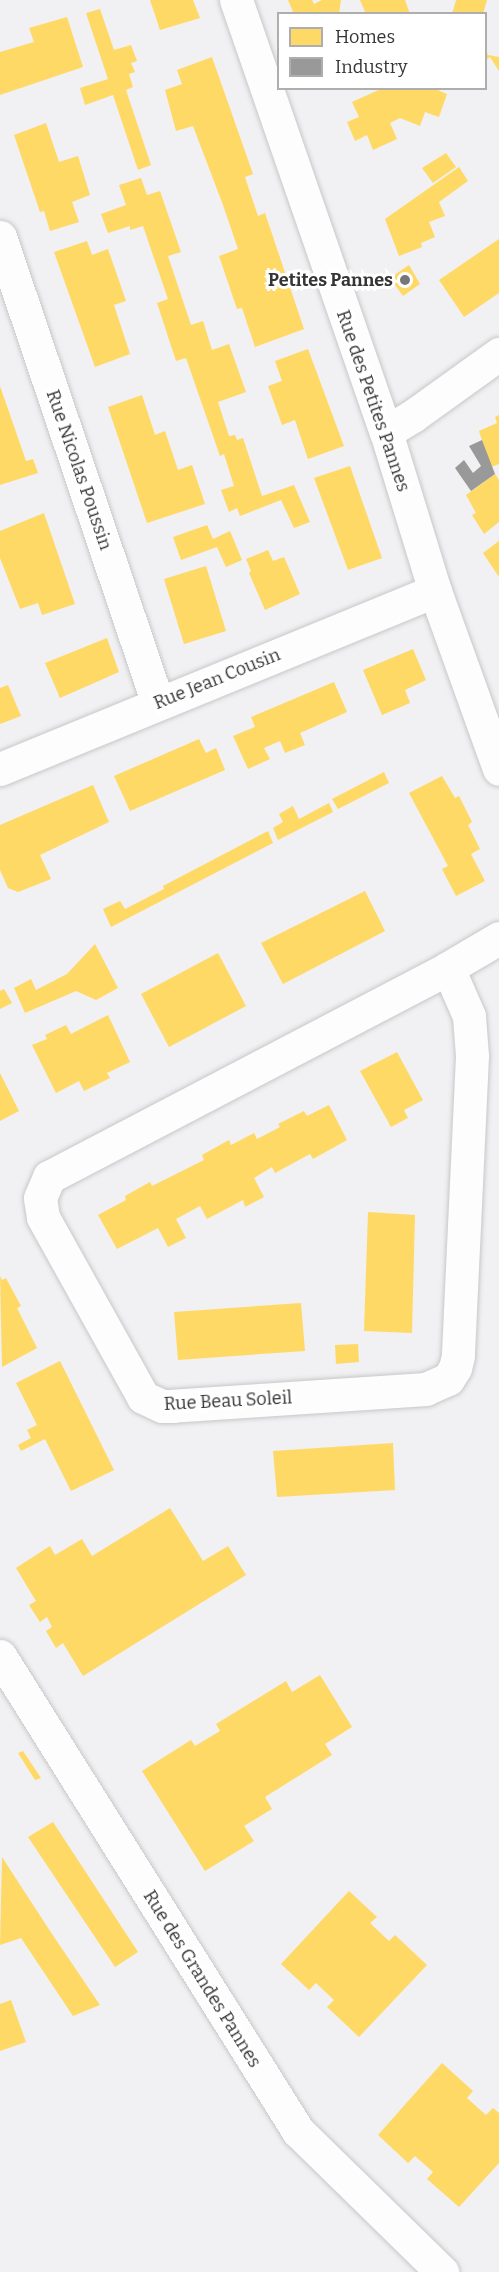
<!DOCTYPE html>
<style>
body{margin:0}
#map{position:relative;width:499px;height:2272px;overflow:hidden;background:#f1f0f2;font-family:Bitter,serif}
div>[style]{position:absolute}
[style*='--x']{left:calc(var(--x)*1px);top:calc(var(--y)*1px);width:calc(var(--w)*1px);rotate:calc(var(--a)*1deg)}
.homes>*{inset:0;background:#ffd966}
.industry>*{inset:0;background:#999}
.roads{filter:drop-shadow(0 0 2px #c8c7c9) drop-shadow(0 0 2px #c8c7c9)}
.minor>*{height:33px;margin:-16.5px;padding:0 16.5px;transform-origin:16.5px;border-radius:16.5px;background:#fdfdfd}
.dots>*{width:16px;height:16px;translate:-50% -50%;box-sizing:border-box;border:3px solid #fff;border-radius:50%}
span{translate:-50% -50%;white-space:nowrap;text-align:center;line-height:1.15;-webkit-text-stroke:6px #fff;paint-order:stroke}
.poi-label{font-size:18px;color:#363536;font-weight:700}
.right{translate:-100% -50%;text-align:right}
.street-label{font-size:18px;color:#363536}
.legend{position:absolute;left:277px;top:12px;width:210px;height:78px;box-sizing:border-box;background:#fff;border:2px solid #afaeaf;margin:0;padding:8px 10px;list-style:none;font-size:18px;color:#363536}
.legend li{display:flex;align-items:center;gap:12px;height:30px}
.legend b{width:30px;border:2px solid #afaeaf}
</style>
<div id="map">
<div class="homes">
<i style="clip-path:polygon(150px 0,193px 0,200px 18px,160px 30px)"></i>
<i style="clip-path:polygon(288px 0,312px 0,314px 4px,322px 0,341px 0,339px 14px,294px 14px)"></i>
<i style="clip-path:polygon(360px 0,405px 0,410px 14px,366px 14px)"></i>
<i style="clip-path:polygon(456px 0,487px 0,483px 14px,452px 14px)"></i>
<i style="clip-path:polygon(100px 9px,114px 50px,131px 45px,137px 61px,131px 63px,135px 72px,129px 74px,133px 87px,126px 90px,151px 165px,138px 170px,113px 95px,85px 105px,80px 88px,108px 79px,86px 13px)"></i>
<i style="clip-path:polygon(67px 17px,83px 67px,0 95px,0 52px,34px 42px,29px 28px)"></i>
<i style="clip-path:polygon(486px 51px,488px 55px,499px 57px,499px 71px,490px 57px,486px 60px)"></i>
<i style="clip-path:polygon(212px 57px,253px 174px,245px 177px,258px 216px,265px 213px,304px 329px,255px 347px,242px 308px,237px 309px,219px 256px,238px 249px,223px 205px,193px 126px,176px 131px,165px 90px,182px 84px,177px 70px)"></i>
<i style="clip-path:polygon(383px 88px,433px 88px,447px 94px,439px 117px,425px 112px,420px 126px,400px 118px,390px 123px,397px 139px,373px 150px,367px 135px,355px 141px,347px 122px,359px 117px,352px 102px)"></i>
<i style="clip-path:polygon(46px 123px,59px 162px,78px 156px,90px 195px,72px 202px,79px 222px,50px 231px,44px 211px,40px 212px,14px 135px)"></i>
<i style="clip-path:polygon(446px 153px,456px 167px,433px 183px,422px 168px)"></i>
<i style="clip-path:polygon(459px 167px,468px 181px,439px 202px,445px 216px,429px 222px,435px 237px,421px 243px,422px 247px,399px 256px,385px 219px)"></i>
<i style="clip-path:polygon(141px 178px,147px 195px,160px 191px,181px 252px,168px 256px,191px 325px,203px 321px,212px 350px,229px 344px,246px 392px,218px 402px,229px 436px,235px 435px,237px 440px,243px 438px,262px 496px,294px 485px,310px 522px,294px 528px,281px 500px,240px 516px,237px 508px,229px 512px,221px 490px,234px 486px,224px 454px,220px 456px,186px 358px,176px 361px,157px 303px,168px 299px,143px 226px,130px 230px,130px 226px,108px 233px,101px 214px,126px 205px,119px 185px)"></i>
<i style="clip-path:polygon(499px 239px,499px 293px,464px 317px,439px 280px)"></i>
<i style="clip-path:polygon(87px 241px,92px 255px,108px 249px,126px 301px,114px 305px,130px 354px,95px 367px,54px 252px)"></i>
<i style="clip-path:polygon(409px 265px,420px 284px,403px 296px,390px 278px)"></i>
<i style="clip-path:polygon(308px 349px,344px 446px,308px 459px,295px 420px,282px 425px,268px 386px,282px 381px,275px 361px)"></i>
<i style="clip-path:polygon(0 386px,26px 461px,33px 459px,38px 473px,0 485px)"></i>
<i style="clip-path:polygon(142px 395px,155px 435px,165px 431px,178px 470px,192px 465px,205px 504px,147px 523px,108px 407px)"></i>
<i style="clip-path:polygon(499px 415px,499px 464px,491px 467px,479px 431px,497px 423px,495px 417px)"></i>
<i style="clip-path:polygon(350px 466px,382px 558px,348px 570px,314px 478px)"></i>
<i style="clip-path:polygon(495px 474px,499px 480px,499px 522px,484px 534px,472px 515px,476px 513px,466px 495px)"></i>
<i style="clip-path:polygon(44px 513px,75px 604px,42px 615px,38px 603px,20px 609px,0 558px,0 531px)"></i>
<i style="clip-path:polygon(207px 525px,213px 539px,230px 531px,242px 560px,226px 567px,217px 547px,181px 560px,173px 537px)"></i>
<i style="clip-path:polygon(499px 541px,499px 577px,483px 553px)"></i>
<i style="clip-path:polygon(268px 550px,273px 561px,284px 557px,300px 594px,265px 610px,249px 573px,251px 571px,246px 559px)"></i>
<i style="clip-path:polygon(206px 566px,226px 631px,184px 644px,164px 579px)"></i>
<i style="clip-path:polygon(107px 638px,119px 672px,60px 698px,45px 663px)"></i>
<i style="clip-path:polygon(413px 649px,426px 680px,405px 690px,410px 703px,382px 715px,363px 670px)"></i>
<i style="clip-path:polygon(334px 682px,347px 712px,300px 733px,305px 745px,285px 753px,280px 741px,264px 748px,270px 759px,248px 769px,233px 736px,255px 727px,251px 717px)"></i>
<i style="clip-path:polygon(8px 685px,21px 716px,0 724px,0 688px)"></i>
<i style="clip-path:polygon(199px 739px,206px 753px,216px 748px,225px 770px,130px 811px,114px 776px)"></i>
<i style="clip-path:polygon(384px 772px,389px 783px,338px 809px,332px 799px)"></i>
<i style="clip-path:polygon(442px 776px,455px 798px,459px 796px,472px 822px,468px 825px,480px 849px,471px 854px,485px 881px,456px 896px,442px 869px,448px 866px,409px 793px)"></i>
<i style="clip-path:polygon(93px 785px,109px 822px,40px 855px,51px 879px,18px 892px,8px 888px,0 870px,0 825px)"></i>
<i style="clip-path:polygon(329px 803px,333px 812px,278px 840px,273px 828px,283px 822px,279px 814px,293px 806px,299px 819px)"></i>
<i style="clip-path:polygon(268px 831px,273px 843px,111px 927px,103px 909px,120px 901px,125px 909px,164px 889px,163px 886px)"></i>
<i style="clip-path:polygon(365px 891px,385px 931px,283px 984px,261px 943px)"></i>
<i style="clip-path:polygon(95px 944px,118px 988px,96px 1000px,76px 991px,25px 1013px,14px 988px,31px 979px,36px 990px,67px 974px)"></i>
<i style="clip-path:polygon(218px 953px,246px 1006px,169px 1047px,141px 994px)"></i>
<i style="clip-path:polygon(4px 989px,12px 1003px,0 1009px,0 991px)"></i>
<i style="clip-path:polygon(108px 1015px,130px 1062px,107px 1073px,110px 1078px,84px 1091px,79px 1081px,56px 1093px,32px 1045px,47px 1039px,45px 1035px,66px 1025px,71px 1034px)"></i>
<i style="clip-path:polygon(397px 1052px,423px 1100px,404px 1110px,408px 1118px,391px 1127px,360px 1071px)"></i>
<i style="clip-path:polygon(0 1073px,19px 1111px,0 1121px)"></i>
<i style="clip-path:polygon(329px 1105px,347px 1140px,313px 1159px,310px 1154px,275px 1173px,272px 1167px,254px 1178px,264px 1197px,245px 1207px,243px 1200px,207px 1219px,200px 1206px,176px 1219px,186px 1238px,168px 1247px,158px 1228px,117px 1249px,98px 1215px,126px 1200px,125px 1196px,150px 1182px,152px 1186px,204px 1160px,202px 1155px,229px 1140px,231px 1145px,254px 1133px,257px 1139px,280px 1127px,278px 1124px,304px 1111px,307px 1116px)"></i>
<i style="clip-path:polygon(368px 1212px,415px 1215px,412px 1333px,364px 1331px)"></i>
<i style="clip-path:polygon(0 1276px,2px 1280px,6px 1278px,21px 1306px,17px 1308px,37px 1348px,2px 1367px)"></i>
<i style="clip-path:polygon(301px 1303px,305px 1351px,178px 1360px,174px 1312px)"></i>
<i style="clip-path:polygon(358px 1344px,359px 1362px,336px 1364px,335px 1345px)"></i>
<i style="clip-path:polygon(60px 1361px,114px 1470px,71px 1491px,45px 1439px,21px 1451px,18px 1445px,31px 1438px,27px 1430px,37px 1425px,16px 1383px)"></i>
<i style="clip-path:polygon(393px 1443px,395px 1490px,277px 1497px,273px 1451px)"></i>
<i style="clip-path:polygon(170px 1508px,203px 1561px,228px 1546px,246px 1575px,83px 1676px,63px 1643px,56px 1648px,46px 1631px,52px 1627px,47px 1617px,40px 1622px,29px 1605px,36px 1601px,16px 1568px,50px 1546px,55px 1555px,82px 1539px,92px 1556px)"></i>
<i style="clip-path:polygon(320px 1675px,352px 1727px,325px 1744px,332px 1755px,265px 1797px,272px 1809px,244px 1826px,254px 1841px,205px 1871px,142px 1771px,191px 1740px,195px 1746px,220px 1731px,216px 1724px,286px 1681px,292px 1692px)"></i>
<i style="clip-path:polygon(23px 1751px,41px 1778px,35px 1780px,18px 1753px)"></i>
<i style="clip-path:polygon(53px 1822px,138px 1952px,115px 1967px,28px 1837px)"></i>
<i style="clip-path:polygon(2px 1857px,50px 1931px,100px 2005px,73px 2016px,21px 1938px,0 1945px)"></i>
<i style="clip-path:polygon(349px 1891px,377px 1917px,370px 1923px,389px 1941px,395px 1935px,427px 1965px,359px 2037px,327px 2007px,334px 2000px,316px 1983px,309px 1990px,281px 1964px)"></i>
<i style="clip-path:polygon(11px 2000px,26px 2042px,0 2051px,0 2004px)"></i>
<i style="clip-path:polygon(442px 2063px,473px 2091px,467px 2098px,486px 2115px,493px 2108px,499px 2113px,499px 2163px,459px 2207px,427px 2179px,433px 2172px,415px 2156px,408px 2163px,378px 2135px)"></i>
</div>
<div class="industry">
<i style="clip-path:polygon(482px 440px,495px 474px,471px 491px,455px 468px,464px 460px,473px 473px,481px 466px,469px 446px)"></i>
</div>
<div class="roads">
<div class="minor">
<i style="--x:236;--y:0;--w:457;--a:70.9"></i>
<i style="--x:386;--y:432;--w:166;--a:72.9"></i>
<i style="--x:435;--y:591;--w:189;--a:70.2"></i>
<i style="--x:0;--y:237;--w:492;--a:71.3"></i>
<i style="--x:386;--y:432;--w:33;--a:-31"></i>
<i style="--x:414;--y:415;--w:105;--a:-35.7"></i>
<i style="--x:0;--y:769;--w:470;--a:-22.3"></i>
<i style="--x:448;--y:968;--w:52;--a:66.4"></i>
<i style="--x:469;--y:1016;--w:40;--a:85.7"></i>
<i style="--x:472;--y:1056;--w:300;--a:92.7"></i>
<i style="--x:458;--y:1356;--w:12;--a:104"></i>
<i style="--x:455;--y:1368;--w:13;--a:122"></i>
<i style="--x:448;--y:1379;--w:24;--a:156"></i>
<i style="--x:426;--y:1389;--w:254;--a:176.2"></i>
<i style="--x:173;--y:1406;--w:11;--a:180"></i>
<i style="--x:162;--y:1406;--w:21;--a:-155"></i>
<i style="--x:143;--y:1397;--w:206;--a:-119.1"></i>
<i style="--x:43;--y:1217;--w:19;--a:-99"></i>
<i style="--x:40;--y:1198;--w:23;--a:-67"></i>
<i style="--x:49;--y:1177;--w:450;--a:-27.6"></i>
<i style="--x:448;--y:968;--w:59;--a:-30.5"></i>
<i style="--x:0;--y:1656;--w:561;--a:57.9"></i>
<i style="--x:298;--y:2131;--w:202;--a:44.4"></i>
</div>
</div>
<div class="dots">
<i style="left:405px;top:280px;background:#777678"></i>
</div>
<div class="poi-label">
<span class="right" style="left:393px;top:280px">Petites Pannes</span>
</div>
<div class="street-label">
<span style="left:373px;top:401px;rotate:71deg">Rue des Petites Pannes</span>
<span style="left:79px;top:470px;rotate:71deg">Rue Nicolas Poussin</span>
<span style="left:217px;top:679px;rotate:-22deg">Rue Jean Cousin</span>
<span style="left:228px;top:1401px;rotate:-3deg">Rue Beau Soleil</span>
<span style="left:202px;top:1979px;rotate:58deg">Rue des Grandes Pannes</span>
</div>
<ul class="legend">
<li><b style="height:16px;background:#ffd966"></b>Homes</li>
<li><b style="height:16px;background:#999"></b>Industry</li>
</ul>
</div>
